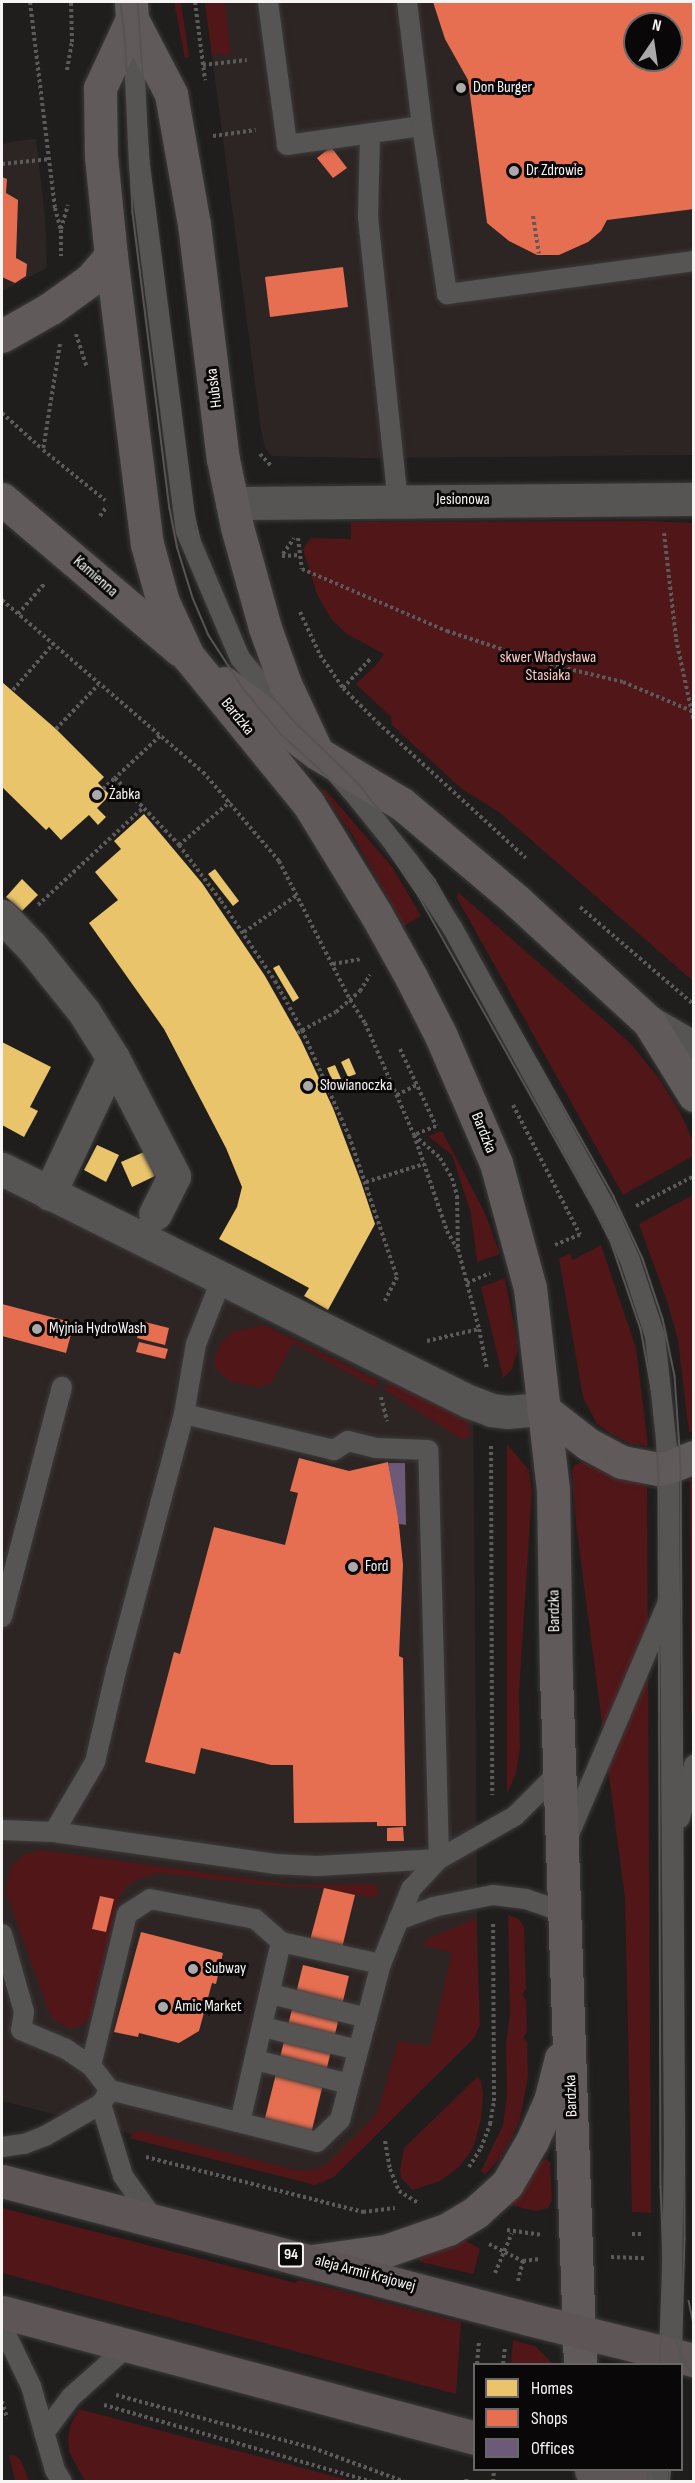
<!DOCTYPE html>
<meta charset="utf-8">
<style>
body{margin:0}
#map{position:relative;width:695px;height:2483px;overflow:hidden;background:#1f1e1d;font-family:"Sofia Sans Condensed",sans-serif}
div>[style]{position:absolute}
[style*='--x']{left:calc(var(--x)*1px);top:calc(var(--y)*1px);width:calc(var(--w)*1px);rotate:calc(var(--a)*1deg)}
.built>*{inset:0;background:#2d2524}
.green>*{inset:0;background:#501618}
.homes>*{inset:0;background:#e9c46a}
.shops>*{inset:0;background:#e76f51}
.offices>*{inset:0;background:#6d597a}
.path>*{height:4px;margin-top:-2px;transform-origin:0;background:repeating-linear-gradient(90deg,#5c5a5a 0 3px,transparent 0 6px)}
.roads{filter:drop-shadow(0 0 2px #3c3b3a) drop-shadow(0 0 2px #3c3b3a)}
.lane>*{height:20px;margin:-10px;padding:0 10px;transform-origin:10px;border-radius:10px;background:#565554}
.street>*{height:33px;margin:-16.5px;padding:0 16.5px;transform-origin:16.5px;border-radius:16.5px;background:#565554}
.secondary>*{height:33px;margin:-16.5px;padding:0 16.5px;transform-origin:16.5px;border-radius:16.5px;background:#605a5a}
.primary>*{height:33px;margin:-16.5px;padding:0 16.5px;transform-origin:16.5px;border-radius:16.5px;background:#5e5656}
.tram>*{height:1.5px;margin:-0.75px;padding:0 0.75px;transform-origin:0.75px;border-radius:0.75px;background:#565554}
.dots>*{width:16px;height:16px;translate:-50% -50%;box-sizing:border-box;border:3px solid #090707;border-radius:50%}
span{translate:-50% -50%;white-space:nowrap;text-align:center;line-height:1.15;-webkit-text-stroke:6px #090707;paint-order:stroke}
.shield-label span{padding:2px 4px;background:#090707;border:2px solid;border-radius:4px;-webkit-text-stroke-width:0}
.shield-label{font-size:15px;color:#f7f4f4;font-weight:700}
.poi-label{font-size:16px;color:#f7f4f4}
.left{translate:0 -50%;text-align:left}
.street-label{font-size:16px;color:#f7f4f4}
.park-label{font-size:16px;color:#fcc8c3}
.frame{position:absolute;inset:0;border:3px solid #f7f4f4;pointer-events:none}
.legend{position:absolute;left:473px;top:2363px;width:210px;height:108px;box-sizing:border-box;background:#090707;border:2px solid #686666;margin:0;padding:8px 10px;list-style:none;font-size:18px;color:#f7f4f4}
.legend li{display:flex;align-items:center;gap:12px;height:30px}
.legend b{width:30px;border:2px solid #686666}
.north{position:absolute;left:623px;top:12px;width:60px;height:60px;box-sizing:border-box;background:#090707;border:2px solid #686666;border-radius:50%;rotate:13deg;font-size:16px;font-weight:700;line-height:24px;text-align:center;color:#f7f4f4}
.north::after{content:'';display:block;margin:auto;width:21px;height:27px;background:#aba9a9;clip-path:polygon(50% 0,100% 100%,50% 72%,0 100%)}
</style>
<div id="map">
<div class="built">
<i style="clip-path:polygon(evenodd,205px 2px,693px 2px,693px 455px,363px 458px,272px 456px,265px 448px,261px 429px,205px 2px,635px 24px,671px 24px,671px 60px,635px 60px,635px 24px)"></i>
<i style="clip-path:polygon(36px 139px,45px 217px,47px 268px,2px 291px,2px 145px,14px 141px)"></i>
<i style="clip-path:polygon(2px 1149px,473px 1388px,478px 2018px,474px 2037px,323px 2183px,2px 2101px)"></i>
</div>
<div class="green">
<i style="clip-path:polygon(174px 2px,181px 2px,189px 57px,185px 58px)"></i>
<i style="clip-path:polygon(205px 2px,225px 2px,231px 54px,212px 55px)"></i>
<i style="clip-path:polygon(647px 521px,693px 523px,693px 981px,499px 812px,462px 789px,392px 725px,391px 717px,356px 684px,376px 665px,384px 654px,347px 634px,331px 619px,317px 594px,303px 549px,311px 538px,351px 539px,351px 522px)"></i>
<i style="clip-path:polygon(325px 789px,393px 868px,421px 916px,404px 926px,353px 836px,322px 791px)"></i>
<i style="clip-path:polygon(458px 892px,629px 1042px,659px 1078px,680px 1112px,693px 1141px,693px 1156px,623px 1195px,457px 898px)"></i>
<i style="clip-path:polygon(442px 1131px,485px 1213px,500px 1254px,477px 1262px,471px 1213px,452px 1155px,428px 1136px)"></i>
<i style="clip-path:polygon(693px 1195px,694px 1429px,689px 1433px,678px 1340px,668px 1304px,639px 1224px)"></i>
<i style="clip-path:polygon(601px 1245px,636px 1348px,648px 1446px,631px 1444px,611px 1434px,597px 1424px,583px 1397px,559px 1258px,570px 1254px,573px 1260px)"></i>
<i style="clip-path:polygon(505px 1278px,517px 1341px,517px 1353px,512px 1369px,503px 1378px,481px 1287px)"></i>
<i style="clip-path:polygon(264px 1325px,379px 1381px,376px 1388px,293px 1343px,271px 1384px,258px 1387px,229px 1381px,215px 1368px,215px 1358px,220px 1345px,231px 1332px)"></i>
<i style="clip-path:polygon(389px 1382px,467px 1421px,471px 1435px,463px 1440px,385px 1390px)"></i>
<i style="clip-path:polygon(507px 1444px,529px 1470px,532px 1491px,519px 1693px,520px 1747px,516px 1773px,507px 1794px)"></i>
<i style="clip-path:polygon(583px 1462px,614px 1477px,647px 1484px,651px 2213px,632px 2212px,625px 1898px,576px 1524px,572px 1471px,574px 1465px)"></i>
<i style="clip-path:polygon(690px 1479px,694px 1479px,694px 1704px,691px 1715px)"></i>
<i style="clip-path:polygon(42px 1850px,293px 1885px,375px 1884px,380px 1893px,373px 1898px,322px 1888px,288px 1887px,158px 1873px,136px 1880px,126px 1887px,119px 1897px,90px 2016px,84px 2024px,72px 2029px,55px 2021px,50px 2014px,7px 1896px,6px 1887px,11px 1866px,23px 1855px)"></i>
<i style="clip-path:polygon(508px 1915px,519px 1919px,524px 1927px,526px 1989px,522px 1995px,526px 2000px,527px 2032px,523px 2038px,527px 2042px,528px 2076px,520px 2119px,512px 2138px,501px 2157px,485px 2175px,481px 2171px,503px 2125px,507px 2095px,506px 2044px,510px 2013px)"></i>
<i style="clip-path:polygon(476px 1918px,480px 2024px,475px 2037px,334px 2177px,315px 2185px,129px 2138px,135px 2132px,142px 2131px,296px 2170px,317px 2169px,327px 2164px,372px 2119px,378px 2110px,398px 2041px,430px 2046px,452px 1953px,423px 1945px,425px 1940px)"></i>
<i style="clip-path:polygon(477px 2077px,481px 2081px,483px 2094px,481px 2119px,475px 2142px,469px 2154px,459px 2167px,440px 2181px,413px 2190px,401px 2178px,400px 2170px,404px 2148px)"></i>
<i style="clip-path:polygon(546px 2159px,550px 2162px,552px 2200px,548px 2208px,536px 2211px,509px 2205px,541px 2162px)"></i>
<i style="clip-path:polygon(2px 2208px,296px 2283px,297px 2280px,303px 2281px,461px 2322px,456px 2394px,2px 2273px)"></i>
<i style="clip-path:polygon(465px 2240px,480px 2249px,473px 2274px,421px 2262px,418px 2259px)"></i>
<i style="clip-path:polygon(513px 2340px,535px 2346px,553px 2364px,511px 2364px)"></i>
<i style="clip-path:polygon(79px 2409px,352px 2481px,85px 2481px,69px 2452px,68px 2438px,71px 2424px)"></i>
<i style="clip-path:polygon(9px 2455px,16px 2456px,21px 2461px,29px 2481px,15px 2481px)"></i>
</div>
<div class="homes">
<i style="clip-path:polygon(2px 682px,56px 729px,104px 777px,98px 783px,110px 795px,97px 808px,106px 817px,98px 825px,89px 815px,61px 840px,49px 827px,46px 830px,2px 787px)"></i>
<i style="clip-path:polygon(144px 814px,202px 883px,265px 976px,301px 1040px,333px 1108px,361px 1182px,375px 1224px,328px 1310px,304px 1296px,309px 1288px,219px 1239px,237px 1207px,242px 1187px,226px 1148px,164px 1029px,89px 923px,118px 900px,95px 872px,121px 849px,114px 841px)"></i>
<i style="clip-path:polygon(215px 869px,239px 901px,233px 906px,208px 874px)"></i>
<i style="clip-path:polygon(22px 879px,38px 895px,22px 911px,6px 897px)"></i>
<i style="clip-path:polygon(279px 965px,299px 998px,293px 1002px,273px 968px)"></i>
<i style="clip-path:polygon(2px 1042px,51px 1067px,30px 1107px,38px 1111px,24px 1137px,2px 1125px)"></i>
<i style="clip-path:polygon(349px 1058px,356px 1074px,348px 1077px,341px 1062px)"></i>
<i style="clip-path:polygon(335px 1065px,342px 1081px,334px 1085px,327px 1068px)"></i>
<i style="clip-path:polygon(97px 1145px,119px 1155px,106px 1182px,84px 1170px)"></i>
<i style="clip-path:polygon(144px 1152px,155px 1176px,132px 1187px,121px 1162px)"></i>
</div>
<div class="shops">
<i style="clip-path:polygon(evenodd,433px 2px,694px 2px,694px 209px,607px 220px,601px 231px,588px 242px,559px 255px,537px 255px,509px 241px,487px 223px,468px 80px,445px 39px,433px 2px,635px 24px,671px 24px,671px 60px,635px 60px,635px 24px)"></i>
<i style="clip-path:polygon(331px 147px,347px 168px,333px 178px,317px 158px)"></i>
<i style="clip-path:polygon(2px 177px,7px 179px,6px 193px,18px 200px,16px 258px,27px 264px,26px 276px,15px 283px,2px 277px)"></i>
<i style="clip-path:polygon(343px 267px,348px 307px,270px 317px,265px 277px)"></i>
<i style="clip-path:polygon(2px 1304px,74px 1323px,66px 1353px,2px 1336px)"></i>
<i style="clip-path:polygon(141px 1321px,169px 1328px,165px 1345px,137px 1338px)"></i>
<i style="clip-path:polygon(139px 1342px,168px 1349px,165px 1359px,136px 1352px)"></i>
<i style="clip-path:polygon(299px 1458px,349px 1471px,388px 1462px,397px 1506px,403px 1565px,399px 1656px,403px 1658px,406px 1826px,377px 1826px,377px 1822px,294px 1823px,293px 1765px,271px 1765px,201px 1748px,195px 1774px,145px 1762px,174px 1652px,180px 1654px,214px 1527px,285px 1545px,298px 1493px,290px 1491px)"></i>
<i style="clip-path:polygon(403px 1827px,404px 1841px,387px 1841px,387px 1828px)"></i>
<i style="clip-path:polygon(324px 1888px,355px 1895px,342px 1948px,310px 1940px)"></i>
<i style="clip-path:polygon(100px 1896px,114px 1899px,106px 1932px,92px 1929px)"></i>
<i style="clip-path:polygon(141px 1932px,223px 1953px,216px 1984px,212px 1983px,199px 2031px,179px 2043px,139px 2033px,138px 2037px,114px 2032px)"></i>
<i style="clip-path:polygon(303px 1965px,349px 1976px,311px 2134px,264px 2122px)"></i>
</div>
<div class="offices">
<i style="clip-path:polygon(388px 1463px,405px 1463px,406px 1525px,399px 1524px)"></i>
</div>
<div class="path">
<i style="--x:30;--y:2;--w:208;--a:83.1"></i>
<i style="--x:55;--y:208;--w:23;--a:75"></i>
<i style="--x:61;--y:230;--w:26;--a:90"></i>
<i style="--x:195;--y:2;--w:79;--a:82.7"></i>
<i style="--x:203;--y:65;--w:44;--a:-6.5"></i>
<i style="--x:67;--y:70;--w:28;--a:-80"></i>
<i style="--x:72;--y:42;--w:40;--a:-91.4"></i>
<i style="--x:213;--y:136;--w:43;--a:-7.9"></i>
<i style="--x:2;--y:164;--w:48;--a:-5.9"></i>
<i style="--x:533;--y:216;--w:38;--a:81"></i>
<i style="--x:61;--y:229;--w:25;--a:-74"></i>
<i style="--x:76;--y:334;--w:35;--a:72"></i>
<i style="--x:60;--y:344;--w:107;--a:99.1"></i>
<i style="--x:43;--y:450;--w:80;--a:38.9"></i>
<i style="--x:2;--y:413;--w:54;--a:42"></i>
<i style="--x:260;--y:454;--w:16;--a:47"></i>
<i style="--x:100;--y:516;--w:12;--a:-55"></i>
<i style="--x:664;--y:533;--w:107;--a:83.5"></i>
<i style="--x:676;--y:639;--w:85;--a:77.8"></i>
<i style="--x:298;--y:538;--w:31;--a:83"></i>
<i style="--x:302;--y:569;--w:158;--a:23.2"></i>
<i style="--x:447;--y:631;--w:102;--a:18.3"></i>
<i style="--x:544;--y:663;--w:81;--a:13.5"></i>
<i style="--x:623;--y:682;--w:77;--a:22.9"></i>
<i style="--x:283;--y:554;--w:19;--a:-55"></i>
<i style="--x:282;--y:556;--w:18;--a:-3"></i>
<i style="--x:2;--y:600;--w:265;--a:40.6"></i>
<i style="--x:203;--y:772;--w:117;--a:49.5"></i>
<i style="--x:279;--y:861;--w:156;--a:62.9"></i>
<i style="--x:350;--y:1000;--w:27;--a:57"></i>
<i style="--x:365;--y:1023;--w:122;--a:66.4"></i>
<i style="--x:414;--y:1135;--w:102;--a:71"></i>
<i style="--x:447;--y:1231;--w:20;--a:60"></i>
<i style="--x:300;--y:612;--w:47;--a:65.1"></i>
<i style="--x:320;--y:655;--w:40;--a:55.1"></i>
<i style="--x:343;--y:688;--w:49;--a:45"></i>
<i style="--x:378;--y:723;--w:200;--a:42.4"></i>
<i style="--x:18;--y:614;--w:41;--a:-48.9"></i>
<i style="--x:343;--y:688;--w:42;--a:-46.9"></i>
<i style="--x:13;--y:690;--w:61;--a:-49"></i>
<i style="--x:56;--y:729;--w:61;--a:-46.3"></i>
<i style="--x:160;--y:736;--w:62;--a:137"></i>
<i style="--x:115;--y:778;--w:93;--a:46.3"></i>
<i style="--x:179;--y:845;--w:70;--a:53.1"></i>
<i style="--x:221;--y:901;--w:97;--a:56"></i>
<i style="--x:275;--y:981;--w:56;--a:61.1"></i>
<i style="--x:302;--y:1030;--w:116;--a:66.1"></i>
<i style="--x:349;--y:1136;--w:149;--a:71.2"></i>
<i style="--x:397;--y:1277;--w:28;--a:117"></i>
<i style="--x:103;--y:789;--w:16;--a:-43"></i>
<i style="--x:179;--y:845;--w:67;--a:-40.1"></i>
<i style="--x:38;--y:905;--w:144;--a:-42.8"></i>
<i style="--x:580;--y:907;--w:149;--a:40.6"></i>
<i style="--x:244;--y:932;--w:65;--a:-34.9"></i>
<i style="--x:333;--y:964;--w:28;--a:-10"></i>
<i style="--x:297;--y:1033;--w:44;--a:-28.3"></i>
<i style="--x:336;--y:1012;--w:32;--a:-41"></i>
<i style="--x:360;--y:991;--w:19;--a:-58"></i>
<i style="--x:400;--y:1049;--w:85;--a:64.9"></i>
<i style="--x:436;--y:1126;--w:24;--a:158"></i>
<i style="--x:397;--y:1095;--w:22;--a:-27"></i>
<i style="--x:513;--y:1105;--w:146;--a:62.7"></i>
<i style="--x:414;--y:1135;--w:35;--a:41"></i>
<i style="--x:440;--y:1158;--w:23;--a:59"></i>
<i style="--x:452;--y:1178;--w:19;--a:74"></i>
<i style="--x:457;--y:1196;--w:53;--a:88.9"></i>
<i style="--x:458;--y:1249;--w:83;--a:75.3"></i>
<i style="--x:479;--y:1329;--w:41;--a:78.7"></i>
<i style="--x:366;--y:1182;--w:61;--a:-17.2"></i>
<i style="--x:636;--y:1206;--w:65;--a:-27.3"></i>
<i style="--x:555;--y:1245;--w:28;--a:-23"></i>
<i style="--x:467;--y:1283;--w:25;--a:-23"></i>
<i style="--x:427;--y:1341;--w:53;--a:-13"></i>
<i style="--x:381;--y:1397;--w:25;--a:76"></i>
<i style="--x:491;--y:1446;--w:349;--a:89.8"></i>
<i style="--x:385;--y:2141;--w:28;--a:80"></i>
<i style="--x:390;--y:2169;--w:24;--a:68"></i>
<i style="--x:399;--y:2191;--w:22;--a:32"></i>
<i style="--x:146;--y:2157;--w:224;--a:14.2"></i>
<i style="--x:363;--y:2212;--w:32;--a:-7"></i>
<i style="--x:469;--y:2167;--w:22;--a:-58"></i>
<i style="--x:481;--y:2148;--w:26;--a:-69"></i>
<i style="--x:490;--y:2124;--w:23;--a:-80"></i>
<i style="--x:494;--y:2101;--w:178;--a:-90.3"></i>
<i style="--x:507;--y:2230;--w:34;--a:8"></i>
<i style="--x:632;--y:2234;--w:12;--a:0"></i>
<i style="--x:489;--y:2244;--w:38;--a:27"></i>
<i style="--x:523;--y:2261;--w:17;--a:-7"></i>
<i style="--x:611;--y:2257;--w:34;--a:2"></i>
<i style="--x:495;--y:2273;--w:43;--a:-67"></i>
<i style="--x:518;--y:2281;--w:21;--a:-76"></i>
<i style="--x:477;--y:2364;--w:23;--a:-85"></i>
<i style="--x:503;--y:2364;--w:17;--a:-83"></i>
<i style="--x:116;--y:2395;--w:204;--a:15.1"></i>
<i style="--x:313;--y:2448;--w:98;--a:20.3"></i>
<i style="--x:2;--y:2401;--w:18;--a:74"></i>
<i style="--x:104;--y:2405;--w:279;--a:16"></i>
<i style="--x:466;--y:2482;--w:6;--a:-81"></i>
<i style="--x:493;--y:2482;--w:12;--a:-85"></i>
</div>
<div class="roads">
<div class="lane">
<i style="--x:268;--y:2;--w:144;--a:82.4"></i>
<i style="--x:287;--y:145;--w:136;--a:-8"></i>
<i style="--x:407;--y:2;--w:125;--a:83.1"></i>
<i style="--x:422;--y:126;--w:170;--a:81.5"></i>
<i style="--x:447;--y:294;--w:249;--a:-7.6"></i>
<i style="--x:133;--y:33;--w:133;--a:87.4"></i>
<i style="--x:139;--y:166;--w:368;--a:82.7"></i>
<i style="--x:186;--y:531;--w:138;--a:67"></i>
<i style="--x:240;--y:658;--w:79;--a:50.7"></i>
<i style="--x:370;--y:135;--w:82;--a:91.4"></i>
<i style="--x:368;--y:217;--w:286;--a:84"></i>
<i style="--x:339;--y:775;--w:112;--a:51.2"></i>
<i style="--x:409;--y:862;--w:80;--a:56.7"></i>
<i style="--x:453;--y:929;--w:332;--a:61.3"></i>
<i style="--x:612;--y:1220;--w:44;--a:65.8"></i>
<i style="--x:630;--y:1260;--w:80;--a:71.8"></i>
<i style="--x:655;--y:1336;--w:132;--a:83.9"></i>
<i style="--x:669;--y:1467;--w:675;--a:89.58"></i>
<i style="--x:674;--y:2142;--w:220;--a:90.8"></i>
<i style="--x:2;--y:1617;--w:238;--a:-75.4"></i>
<i style="--x:680;--y:1818;--w:55;--a:-75.2"></i>
<i style="--x:2;--y:1830;--w:52;--a:2.2"></i>
<i style="--x:54;--y:1832;--w:223;--a:8.2"></i>
<i style="--x:275;--y:1864;--w:42;--a:2.7"></i>
<i style="--x:317;--y:1866;--w:122;--a:-3.3"></i>
<i style="--x:439;--y:1859;--w:409;--a:-91.5"></i>
<i style="--x:428;--y:1450;--w:52;--a:-177.8"></i>
<i style="--x:376;--y:1448;--w:29;--a:-166"></i>
<i style="--x:348;--y:1441;--w:17;--a:147"></i>
<i style="--x:334;--y:1450;--w:154;--a:-166.5"></i>
<i style="--x:54;--y:1832;--w:81;--a:-59.6"></i>
<i style="--x:95;--y:1762;--w:93;--a:-77"></i>
<i style="--x:116;--y:1671;--w:266;--a:-75.2"></i>
<i style="--x:184;--y:1414;--w:71;--a:-80.3"></i>
<i style="--x:196;--y:1344;--w:71;--a:-68.5"></i>
<i style="--x:567;--y:1839;--w:255;--a:-66.9"></i>
<i style="--x:398;--y:1920;--w:37;--a:-20"></i>
<i style="--x:433;--y:1907;--w:61;--a:-11.3"></i>
<i style="--x:493;--y:1895;--w:33;--a:7"></i>
<i style="--x:526;--y:1899;--w:42;--a:19.3"></i>
<i style="--x:2;--y:1934;--w:81;--a:74.2"></i>
<i style="--x:24;--y:2012;--w:18;--a:99"></i>
<i style="--x:21;--y:2030;--w:49;--a:22.9"></i>
<i style="--x:66;--y:2049;--w:30;--a:34"></i>
<i style="--x:281;--y:1942;--w:102;--a:12.4"></i>
<i style="--x:271;--y:1994;--w:99;--a:14"></i>
<i style="--x:263;--y:2027;--w:98;--a:13.6"></i>
<i style="--x:256;--y:2060;--w:96;--a:14.5"></i>
<i style="--x:110;--y:2090;--w:213;--a:14.1"></i>
<i style="--x:317;--y:2142;--w:32;--a:-44"></i>
<i style="--x:340;--y:2120;--w:161;--a:-75.3"></i>
<i style="--x:381;--y:1964;--w:81;--a:-68.2"></i>
<i style="--x:411;--y:1889;--w:41;--a:-47"></i>
<i style="--x:439;--y:1859;--w:87;--a:-29.5"></i>
<i style="--x:515;--y:1816;--w:65;--a:-45"></i>
<i style="--x:101;--y:2104;--w:17;--a:-57"></i>
<i style="--x:110;--y:2090;--w:31;--a:-128"></i>
<i style="--x:91;--y:2066;--w:156;--a:-76.7"></i>
<i style="--x:127;--y:1914;--w:27;--a:-33"></i>
<i style="--x:150;--y:1899;--w:107;--a:10.8"></i>
<i style="--x:255;--y:1919;--w:35;--a:41"></i>
<i style="--x:281;--y:1942;--w:185;--a:102.8"></i>
<i style="--x:2;--y:2147;--w:22;--a:-8"></i>
<i style="--x:24;--y:2144;--w:22;--a:-21"></i>
<i style="--x:45;--y:2136;--w:64;--a:-29.7"></i>
<i style="--x:101;--y:2104;--w:75;--a:73"></i>
<i style="--x:123;--y:2176;--w:55;--a:54.6"></i>
<i style="--x:2;--y:2326;--w:67;--a:64.2"></i>
<i style="--x:31;--y:2386;--w:87;--a:74.1"></i>
<i style="--x:55;--y:2470;--w:14;--a:60"></i>
<i style="--x:44;--y:2433;--w:45;--a:-53.1"></i>
<i style="--x:71;--y:2397;--w:76;--a:-41.8"></i>
<i style="--x:658;--y:2482;--w:12;--a:-85"></i>
</div>
<div class="street">
<i style="--x:232;--y:503;--w:462;--a:-0.5"></i>
<i style="--x:2;--y:916;--w:42;--a:46"></i>
<i style="--x:31;--y:946;--w:85;--a:51.2"></i>
<i style="--x:84;--y:1012;--w:54;--a:57.8"></i>
<i style="--x:113;--y:1058;--w:150;--a:115.2"></i>
<i style="--x:649;--y:1022;--w:52;--a:30"></i>
<i style="--x:113;--y:1058;--w:133;--a:62.7"></i>
<i style="--x:174;--y:1176;--w:42;--a:116.6"></i>
<i style="--x:2;--y:1169;--w:521;--a:26.47"></i>
<i style="--x:468;--y:1401;--w:25;--a:21"></i>
<i style="--x:491;--y:1410;--w:16;--a:7"></i>
<i style="--x:507;--y:1412;--w:36;--a:-5"></i>
</div>
<div class="secondary">
<i style="--x:131;--y:4;--w:15;--a:86"></i>
<i style="--x:132;--y:19;--w:85;--a:62.5"></i>
<i style="--x:171;--y:94;--w:132;--a:80"></i>
<i style="--x:194;--y:224;--w:237;--a:83"></i>
<i style="--x:223;--y:459;--w:69;--a:78.4"></i>
<i style="--x:237;--y:527;--w:105;--a:74.5"></i>
<i style="--x:265;--y:628;--w:62;--a:70.1"></i>
<i style="--x:286;--y:686;--w:68;--a:64.9"></i>
<i style="--x:132;--y:19;--w:76;--a:114.9"></i>
<i style="--x:100;--y:88;--w:68;--a:89.2"></i>
<i style="--x:101;--y:156;--w:100;--a:84.3"></i>
<i style="--x:111;--y:256;--w:290;--a:82.9"></i>
<i style="--x:147;--y:544;--w:60;--a:74.6"></i>
<i style="--x:163;--y:602;--w:60;--a:65.2"></i>
<i style="--x:188;--y:656;--w:190;--a:50.8"></i>
<i style="--x:308;--y:803;--w:130;--a:58.5"></i>
<i style="--x:376;--y:914;--w:72;--a:60.9"></i>
<i style="--x:411;--y:977;--w:66;--a:63"></i>
<i style="--x:441;--y:1036;--w:138;--a:66.6"></i>
<i style="--x:496;--y:1163;--w:130;--a:74.8"></i>
<i style="--x:530;--y:1288;--w:202;--a:83.5"></i>
<i style="--x:553;--y:1489;--w:186;--a:89.1"></i>
<i style="--x:556;--y:1675;--w:689;--a:88.01"></i>
<i style="--x:2;--y:336;--w:56;--a:-29.7"></i>
<i style="--x:51;--y:308;--w:48;--a:-35.7"></i>
<i style="--x:90;--y:280;--w:32;--a:-49"></i>
<i style="--x:2;--y:499;--w:233;--a:40.3"></i>
<i style="--x:224;--y:683;--w:116;--a:37"></i>
<i style="--x:317;--y:753;--w:99;--a:31"></i>
<i style="--x:402;--y:804;--w:150;--a:40.1"></i>
<i style="--x:517;--y:901;--w:179;--a:42.5"></i>
<i style="--x:649;--y:1022;--w:86;--a:58.3"></i>
<i style="--x:543;--y:1409;--w:57;--a:37.9"></i>
<i style="--x:588;--y:1444;--w:38;--a:28"></i>
<i style="--x:622;--y:1462;--w:37;--a:11"></i>
<i style="--x:658;--y:1469;--w:11;--a:-10"></i>
<i style="--x:669;--y:1467;--w:27;--a:-22"></i>
<i style="--x:312;--y:2261;--w:74;--a:-7.8"></i>
<i style="--x:385;--y:2251;--w:67;--a:-19.2"></i>
<i style="--x:448;--y:2229;--w:33;--a:-31"></i>
<i style="--x:476;--y:2212;--w:42;--a:-42.1"></i>
<i style="--x:507;--y:2184;--w:50;--a:-59.8"></i>
<i style="--x:532;--y:2141;--w:44;--a:-65.8"></i>
<i style="--x:550;--y:2101;--w:44;--a:-75.7"></i>
</div>
<div class="primary">
<i style="--x:2;--y:2181;--w:545;--a:14.67"></i>
<i style="--x:529;--y:2319;--w:170;--a:14"></i>
<i style="--x:2;--y:2312;--w:489;--a:14.9"></i>
<i style="--x:591;--y:2470;--w:47;--a:14.9"></i>
</div>
</div>
<div class="tram">
<i style="--x:121;--y:2;--w:45;--a:83.7"></i>
<i style="--x:126;--y:47;--w:166;--a:87.6"></i>
<i style="--x:133;--y:213;--w:298;--a:82.9"></i>
<i style="--x:170;--y:509;--w:38;--a:79"></i>
<i style="--x:177;--y:546;--w:54;--a:72.9"></i>
<i style="--x:193;--y:598;--w:39;--a:67"></i>
<i style="--x:208;--y:634;--w:64;--a:57.1"></i>
<i style="--x:243;--y:688;--w:60;--a:50.4"></i>
<i style="--x:281;--y:734;--w:61;--a:42.3"></i>
<i style="--x:326;--y:775;--w:74;--a:48.8"></i>
<i style="--x:375;--y:831;--w:78;--a:55.9"></i>
<i style="--x:419;--y:896;--w:362;--a:60.7"></i>
<i style="--x:596;--y:1212;--w:36;--a:63"></i>
<i style="--x:612;--y:1244;--w:90;--a:71.2"></i>
<i style="--x:641;--y:1329;--w:88;--a:79.6"></i>
<i style="--x:657;--y:1416;--w:70;--a:88.4"></i>
<i style="--x:659;--y:1486;--w:701;--a:89.84"></i>
<i style="--x:661;--y:2187;--w:73;--a:87.6"></i>
<i style="--x:664;--y:2260;--w:104;--a:92.2"></i>
<i style="--x:138;--y:2;--w:159;--a:86"></i>
<i style="--x:149;--y:161;--w:355;--a:82.7"></i>
<i style="--x:194;--y:513;--w:73;--a:77.3"></i>
<i style="--x:210;--y:584;--w:26;--a:67"></i>
<i style="--x:220;--y:608;--w:34;--a:64"></i>
<i style="--x:235;--y:639;--w:62;--a:57.6"></i>
<i style="--x:268;--y:691;--w:38;--a:49"></i>
<i style="--x:293;--y:720;--w:91;--a:44.1"></i>
<i style="--x:358;--y:783;--w:124;--a:51.6"></i>
<i style="--x:435;--y:880;--w:364;--a:60.5"></i>
<i style="--x:614;--y:1197;--w:68;--a:64.9"></i>
<i style="--x:643;--y:1259;--w:63;--a:71.6"></i>
<i style="--x:663;--y:1319;--w:58;--a:78.1"></i>
<i style="--x:675;--y:1376;--w:87;--a:86.1"></i>
<i style="--x:681;--y:1463;--w:776;--a:89.7"></i>
<i style="--x:685;--y:2239;--w:125;--a:91.8"></i>
<i style="--x:689;--y:2301;--w:24;--a:78"></i>
<i style="--x:666;--y:2307;--w:52;--a:72.3"></i>
<i style="--x:682;--y:2357;--w:22;--a:58"></i>
<i style="--x:647;--y:2482;--w:12;--a:-81"></i>
<i style="--x:669;--y:2482;--w:12;--a:-85"></i>
</div>
<div class="dots">
<i style="left:461px;top:88px;background:#aba9a9"></i>
<i style="left:514px;top:171px;background:#aba9a9"></i>
<i style="left:97px;top:795px;background:#aba9a9"></i>
<i style="left:308px;top:1086px;background:#aba9a9"></i>
<i style="left:37px;top:1329px;background:#aba9a9"></i>
<i style="left:353px;top:1567px;background:#aba9a9"></i>
<i style="left:193px;top:1969px;background:#aba9a9"></i>
<i style="left:163px;top:2007px;background:#aba9a9"></i>
</div>
<div class="shield-label">
<span style="left:291px;top:2255px">94</span>
</div>
<div class="poi-label">
<span class="left" style="left:473px;top:88px">Don Burger</span>
<span class="left" style="left:526px;top:171px">Dr Zdrowie</span>
<span class="left" style="left:109px;top:795px">Żabka</span>
<span class="left" style="left:320px;top:1086px">Słowianoczka</span>
<span class="left" style="left:49px;top:1329px">Myjnia HydroWash</span>
<span class="left" style="left:365px;top:1567px">Ford</span>
<span class="left" style="left:205px;top:1969px">Subway</span>
<span class="left" style="left:175px;top:2007px">Amic Market</span>
</div>
<div class="street-label">
<span style="left:215px;top:388px;rotate:-97deg">Hubska</span>
<span style="left:463px;top:500px">Jesionowa</span>
<span style="left:95px;top:577px;rotate:41deg">Kamienna</span>
<span style="left:237px;top:717px;rotate:51deg">Bardzka</span>
<span style="left:483px;top:1133px;rotate:68deg">Bardzka</span>
<span style="left:555px;top:1611px;rotate:-91deg">Bardzka</span>
<span style="left:572px;top:2096px;rotate:-92deg">Bardzka</span>
<span style="left:365px;top:2274px;rotate:15deg">aleja Armii Krajowej</span>
</div>
<div class="park-label">
<span style="left:548px;top:667px">skwer Władysława<br>Stasiaka</span>
</div>
<div class="frame"></div>
<ul class="legend">
<li><b style="height:16px;background:#e9c46a"></b>Homes</li>
<li><b style="height:16px;background:#e76f51"></b>Shops</li>
<li><b style="height:16px;background:#6d597a"></b>Offices</li>
</ul>
<div class="north">N</div>
</div>
